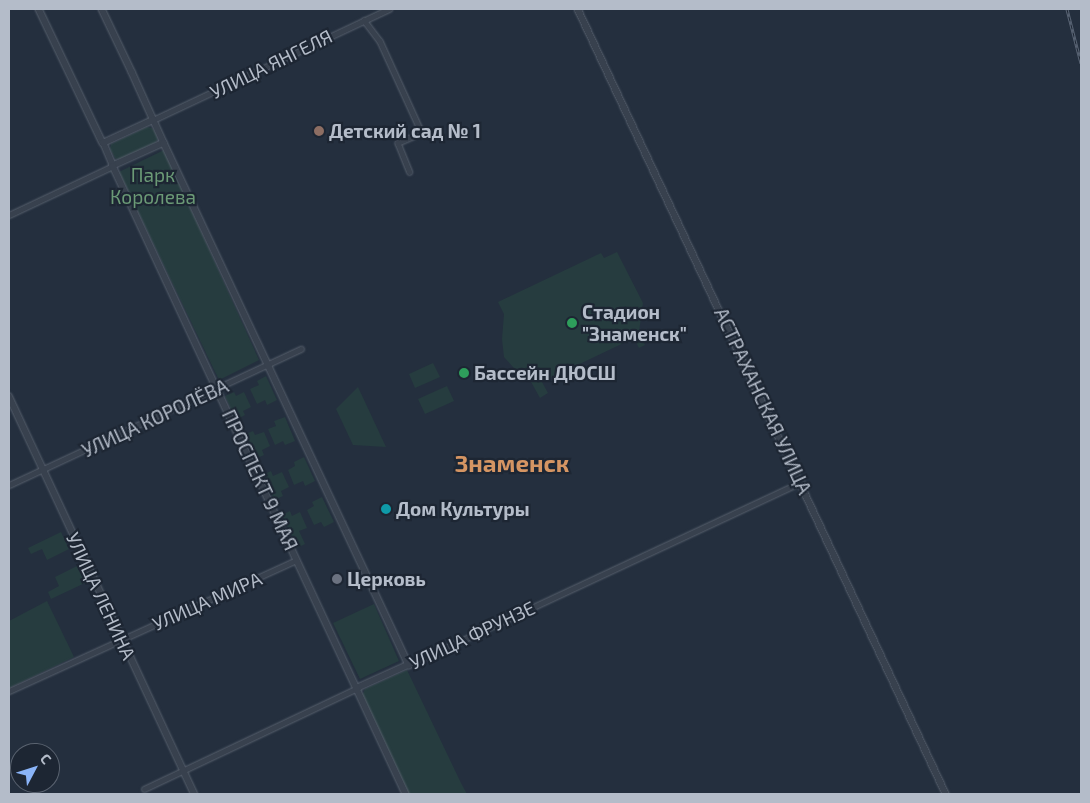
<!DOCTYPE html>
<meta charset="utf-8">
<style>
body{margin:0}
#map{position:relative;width:1090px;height:803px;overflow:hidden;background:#242f3e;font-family:"Exo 2",sans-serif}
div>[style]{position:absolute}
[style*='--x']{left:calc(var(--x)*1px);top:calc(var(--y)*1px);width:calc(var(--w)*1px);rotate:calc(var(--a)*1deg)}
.green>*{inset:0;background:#263c3f}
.roads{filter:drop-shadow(0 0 1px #565f6c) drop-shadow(0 0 1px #565f6c)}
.minor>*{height:4.5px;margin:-2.25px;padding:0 2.25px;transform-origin:2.25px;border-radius:2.25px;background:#38414e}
.tertiary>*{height:5.5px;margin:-2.75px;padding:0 2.75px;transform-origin:2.75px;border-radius:2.75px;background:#38414e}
.rail>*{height:3px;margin-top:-1.5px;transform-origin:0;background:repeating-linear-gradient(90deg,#1d2633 0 4px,#5a6575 0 8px);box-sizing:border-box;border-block:1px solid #5a6575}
.dots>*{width:14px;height:14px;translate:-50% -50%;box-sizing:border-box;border:2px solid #1d2633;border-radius:50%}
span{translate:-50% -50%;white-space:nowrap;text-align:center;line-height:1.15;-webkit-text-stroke:4.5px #1d2633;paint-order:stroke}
.street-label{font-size:19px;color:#b4bcc9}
.poi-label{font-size:19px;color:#b4bcc9;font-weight:700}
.left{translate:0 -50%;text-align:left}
.park-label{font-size:19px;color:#6b9a76}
.district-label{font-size:24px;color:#d59563;font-weight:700}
.frame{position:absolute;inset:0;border:10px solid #b4bcc9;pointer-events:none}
.north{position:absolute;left:10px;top:743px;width:50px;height:50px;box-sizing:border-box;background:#1d2633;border:1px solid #59626f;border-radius:50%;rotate:50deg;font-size:14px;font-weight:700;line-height:20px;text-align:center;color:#b4bcc9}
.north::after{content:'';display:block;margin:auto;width:18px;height:22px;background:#8ab4f8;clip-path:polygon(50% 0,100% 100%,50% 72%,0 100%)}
</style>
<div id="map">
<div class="green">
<i style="clip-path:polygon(147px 127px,152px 128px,155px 132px,158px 139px,155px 143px,119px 160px,115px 158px,110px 149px,111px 144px)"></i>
<i style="clip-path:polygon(164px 150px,259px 360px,219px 380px,119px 172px)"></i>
<i style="clip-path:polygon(617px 252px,643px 303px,639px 332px,645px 345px,639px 348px,634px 338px,542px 382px,548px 393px,540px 398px,530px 380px,522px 377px,504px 357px,502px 339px,504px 314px,498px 302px,601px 253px,604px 258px)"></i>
<i style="clip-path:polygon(433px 363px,440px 377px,415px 388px,409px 374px)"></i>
<i style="clip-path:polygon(266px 376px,277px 400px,267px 405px,265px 400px,257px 404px,250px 389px,259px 385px,257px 381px)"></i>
<i style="clip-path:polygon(447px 386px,454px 401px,425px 414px,418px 399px)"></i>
<i style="clip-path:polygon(358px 387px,386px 447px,353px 445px,336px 409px)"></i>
<i style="clip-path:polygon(234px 392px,236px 396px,244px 392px,251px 407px,243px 411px,245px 415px,236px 420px,225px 396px)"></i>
<i style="clip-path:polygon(285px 417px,295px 441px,285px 445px,283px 441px,275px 445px,268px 429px,276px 426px,274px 421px)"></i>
<i style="clip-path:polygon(253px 431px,255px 435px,264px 432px,270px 446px,262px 450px,264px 455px,255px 459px,244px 435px)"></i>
<i style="clip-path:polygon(304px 457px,315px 481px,305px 486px,303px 481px,294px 485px,288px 470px,295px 466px,294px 462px)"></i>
<i style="clip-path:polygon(271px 471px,273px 476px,282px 472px,289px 487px,281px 491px,283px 496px,274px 500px,263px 475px)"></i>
<i style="clip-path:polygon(322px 497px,334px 522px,324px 527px,321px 522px,314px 525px,307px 510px,314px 506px,312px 502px)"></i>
<i style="clip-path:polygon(290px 511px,292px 516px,300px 512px,307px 528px,299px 531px,305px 544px,297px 548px,282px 515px)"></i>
<i style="clip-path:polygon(61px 532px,69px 549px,47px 560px,42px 549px,31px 554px,28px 548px)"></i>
<i style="clip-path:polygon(77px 566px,85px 583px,51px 599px,48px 592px,59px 586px,55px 577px)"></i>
<i style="clip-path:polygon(47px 601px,74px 657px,9px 688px,9px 621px)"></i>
<i style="clip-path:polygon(374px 604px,399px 661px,360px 679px,333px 623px)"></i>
<i style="clip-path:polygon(407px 670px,461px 783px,467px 794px,408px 794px,362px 696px,365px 689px)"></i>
</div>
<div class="roads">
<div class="minor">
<i style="--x:364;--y:20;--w:26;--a:53"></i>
<i style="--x:380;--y:41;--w:101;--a:65.5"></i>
<i style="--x:422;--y:133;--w:26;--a:157"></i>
<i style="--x:398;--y:143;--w:31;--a:68"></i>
<i style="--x:153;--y:120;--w:261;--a:-25.2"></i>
<i style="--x:9;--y:215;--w:115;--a:-25.2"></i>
<i style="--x:9;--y:485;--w:322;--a:-25"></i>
<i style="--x:409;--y:665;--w:433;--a:-25"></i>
<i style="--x:9;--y:691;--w:315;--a:-24.5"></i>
<i style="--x:144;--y:789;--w:237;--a:-25.3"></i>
</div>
<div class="tertiary">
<i style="--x:39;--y:9;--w:148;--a:64.5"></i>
<i style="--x:102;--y:9;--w:70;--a:64.5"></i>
<i style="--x:132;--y:72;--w:78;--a:65.7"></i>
<i style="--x:164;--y:143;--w:56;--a:155.7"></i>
<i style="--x:113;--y:166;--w:25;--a:-113"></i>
<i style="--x:103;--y:143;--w:55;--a:-24.7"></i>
<i style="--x:578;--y:9;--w:867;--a:64.88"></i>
<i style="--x:164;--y:143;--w:577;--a:64.86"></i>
<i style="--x:409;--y:665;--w:56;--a:155.7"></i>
<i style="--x:113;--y:166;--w:693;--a:64.99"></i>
<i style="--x:9;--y:396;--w:439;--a:65"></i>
</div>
</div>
<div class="rail">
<i style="--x:1067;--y:9;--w:56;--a:75.5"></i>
</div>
<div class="dots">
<i style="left:319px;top:131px;background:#8d6e63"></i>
<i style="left:572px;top:323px;background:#2e9e5b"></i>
<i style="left:464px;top:373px;background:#2e9e5b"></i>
<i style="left:386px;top:509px;background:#0f9aa8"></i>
<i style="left:337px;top:579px;background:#6b7280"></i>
</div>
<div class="street-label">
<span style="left:271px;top:64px;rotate:-26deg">УЛИЦА ЯНГЕЛЯ</span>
<span style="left:763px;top:401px;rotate:65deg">АСТРАХАНСКАЯ УЛИЦА</span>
<span style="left:155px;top:418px;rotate:-25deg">УЛИЦА КОРОЛЁВА</span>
<span style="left:260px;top:480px;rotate:65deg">ПРОСПЕКТ 9 МАЯ</span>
<span style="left:101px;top:596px;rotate:65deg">УЛИЦА ЛЕНИНА</span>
<span style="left:207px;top:601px;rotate:-24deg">УЛИЦА МИРА</span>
<span style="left:472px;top:635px;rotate:-25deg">УЛИЦА ФРУНЗЕ</span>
</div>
<div class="poi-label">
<span class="left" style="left:329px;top:131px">Детский сад № 1</span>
<span class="left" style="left:582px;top:323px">Стадион<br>"Знаменск"</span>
<span class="left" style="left:474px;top:373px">Бассейн ДЮСШ</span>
<span class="left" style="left:396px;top:509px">Дом Культуры</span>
<span class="left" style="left:347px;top:579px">Церковь</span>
</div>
<div class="park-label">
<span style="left:153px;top:186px">Парк<br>Королева</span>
</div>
<div class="district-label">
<span style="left:512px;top:463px">Знаменск</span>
</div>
<div class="frame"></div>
<div class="north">С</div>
</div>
